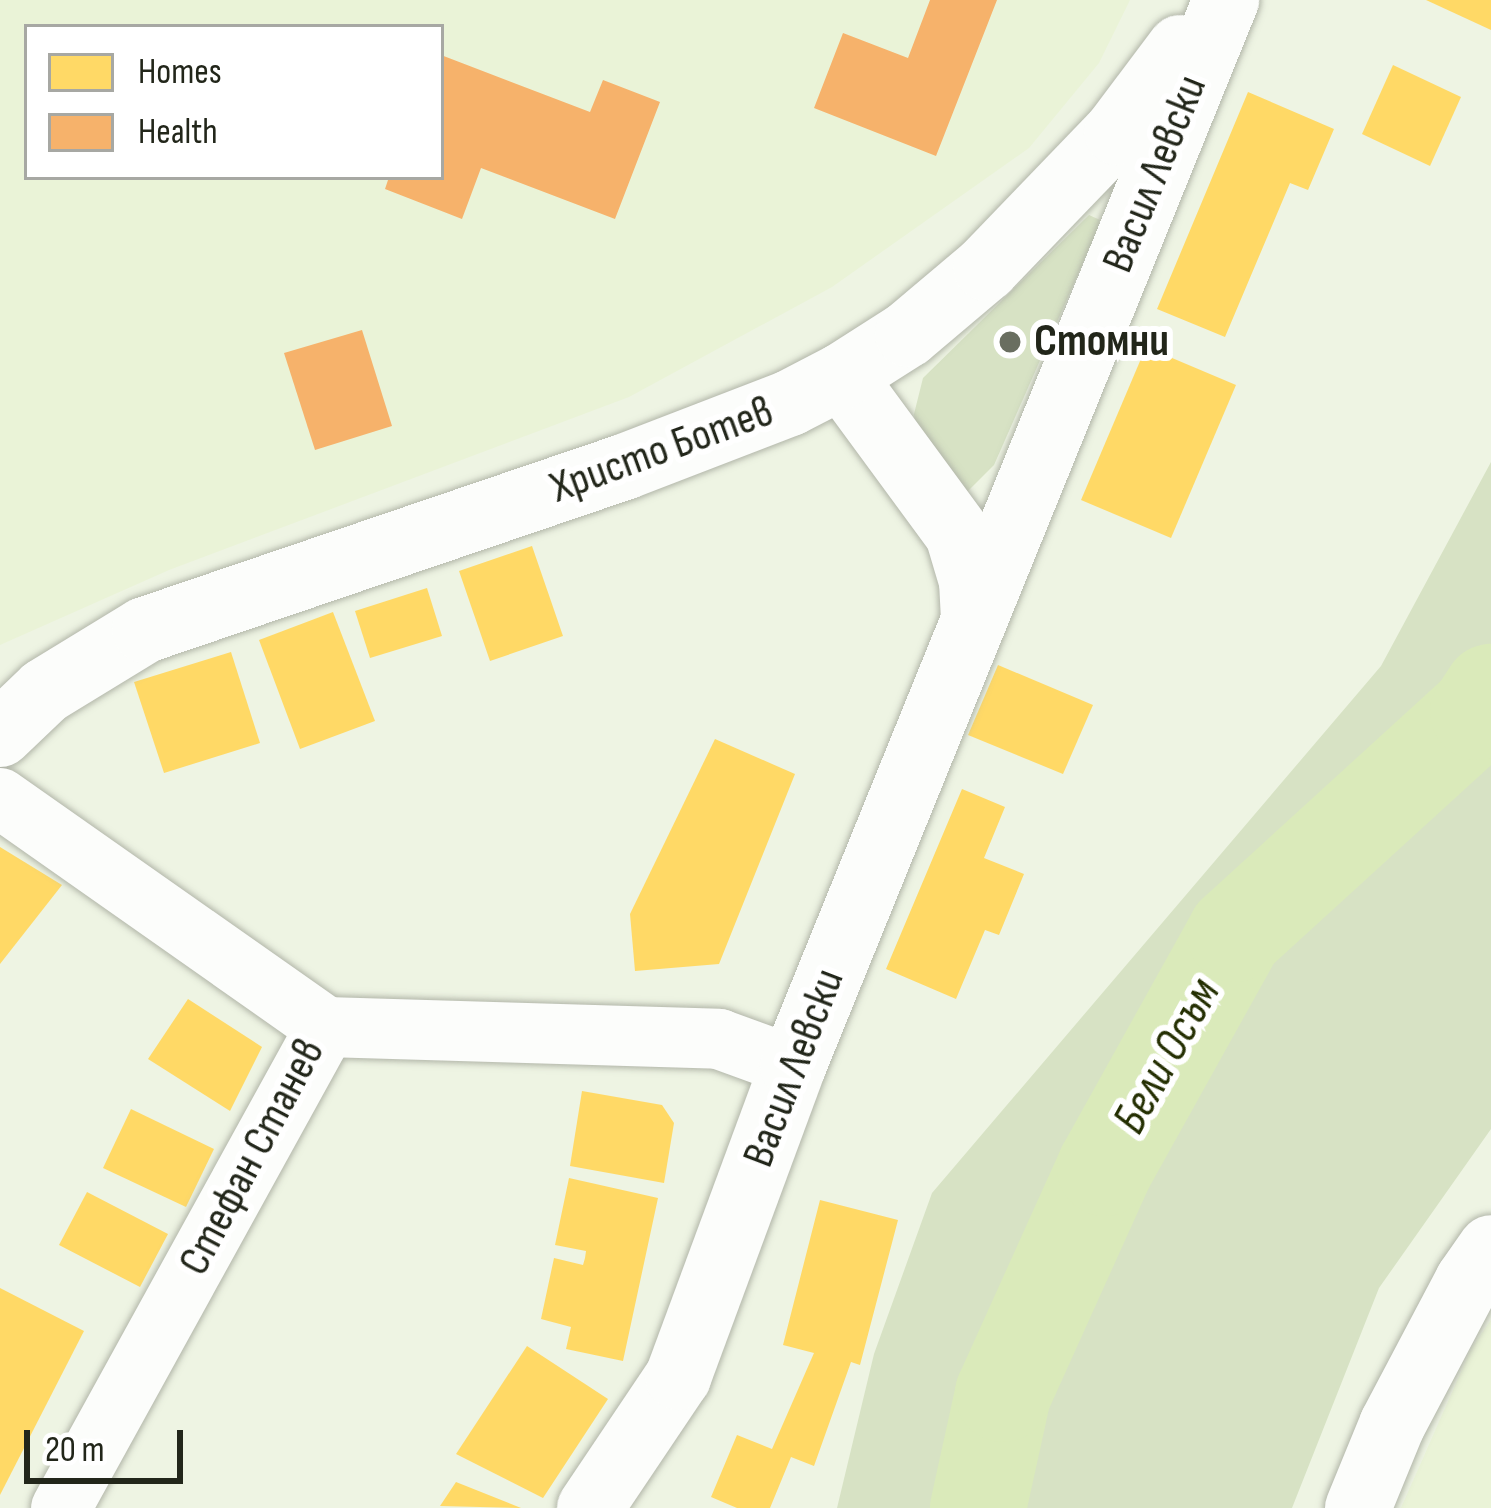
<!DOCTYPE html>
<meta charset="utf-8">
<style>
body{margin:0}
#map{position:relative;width:1491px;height:1508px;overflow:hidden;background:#eef4e3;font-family:"Sofia Sans Condensed",sans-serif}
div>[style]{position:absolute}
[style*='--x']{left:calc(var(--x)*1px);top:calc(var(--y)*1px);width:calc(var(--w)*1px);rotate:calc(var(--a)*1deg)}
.built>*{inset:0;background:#eaf3d7}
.green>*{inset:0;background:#d7e2c4}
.homes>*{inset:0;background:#ffd966}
.health>*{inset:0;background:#f6b26b}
.river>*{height:96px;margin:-48px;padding:0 48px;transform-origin:48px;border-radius:48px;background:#daeaba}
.roads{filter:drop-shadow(0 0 3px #b2b6a9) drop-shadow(0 0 3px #b2b6a9)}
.street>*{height:60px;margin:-30px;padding:0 30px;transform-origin:30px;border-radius:30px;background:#fcfdfb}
.secondary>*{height:66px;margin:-33px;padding:0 33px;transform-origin:33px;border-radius:33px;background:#fcfdfb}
.dots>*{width:33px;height:33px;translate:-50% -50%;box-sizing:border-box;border:6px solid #fff;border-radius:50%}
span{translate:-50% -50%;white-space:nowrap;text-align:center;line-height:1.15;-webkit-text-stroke:12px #fff;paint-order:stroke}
.street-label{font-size:45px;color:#22261a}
.poi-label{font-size:45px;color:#22261a;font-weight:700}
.left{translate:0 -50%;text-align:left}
.water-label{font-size:48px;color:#242f02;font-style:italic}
.legend{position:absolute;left:24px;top:24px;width:420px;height:156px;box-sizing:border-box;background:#fff;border:3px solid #a7a8a3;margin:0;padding:15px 21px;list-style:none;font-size:36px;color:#22261a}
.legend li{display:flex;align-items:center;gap:24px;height:60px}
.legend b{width:60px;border:3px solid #a7a8a3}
.scale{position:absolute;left:24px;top:1430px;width:159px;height:54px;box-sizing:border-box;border:6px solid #22261a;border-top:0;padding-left:15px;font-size:36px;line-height:42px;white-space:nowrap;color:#22261a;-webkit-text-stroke:9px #fff;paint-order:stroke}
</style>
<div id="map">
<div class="built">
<i style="clip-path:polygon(evenodd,0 0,1130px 0,1099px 63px,1029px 148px,832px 287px,629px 397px,169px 570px,0 645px,0 0,27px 27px,441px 27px,441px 177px,27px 177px,27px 27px)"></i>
<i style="clip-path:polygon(1491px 1320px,1491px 1508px,1401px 1508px,1472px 1347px)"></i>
</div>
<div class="green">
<i style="clip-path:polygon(1089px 215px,1100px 220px,1097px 231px,994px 465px,962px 497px,917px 434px,914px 414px,923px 378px)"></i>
<i style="clip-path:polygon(1491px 462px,1491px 1129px,1379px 1288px,1292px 1508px,837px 1508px,874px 1354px,932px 1193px,1381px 666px)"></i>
</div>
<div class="homes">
<i style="clip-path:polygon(1426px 0,1491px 0,1491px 30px)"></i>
<i style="clip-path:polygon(1393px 65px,1461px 97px,1430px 166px,1362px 134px)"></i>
<i style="clip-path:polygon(1248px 92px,1334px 129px,1308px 190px,1290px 183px,1225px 337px,1157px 309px)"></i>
<i style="clip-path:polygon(1146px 347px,1236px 385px,1171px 538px,1081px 500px)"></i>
<i style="clip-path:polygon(532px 546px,563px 636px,490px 661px,459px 571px)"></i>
<i style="clip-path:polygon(427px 588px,442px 636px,370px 658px,355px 611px)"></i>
<i style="clip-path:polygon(333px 612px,375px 721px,300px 749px,259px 640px)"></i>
<i style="clip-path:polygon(231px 652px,260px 743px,164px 773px,134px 682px)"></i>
<i style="clip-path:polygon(998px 665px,1093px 705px,1063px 774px,968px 735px)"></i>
<i style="clip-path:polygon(715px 739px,795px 774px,719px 964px,635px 971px,630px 914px)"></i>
<i style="clip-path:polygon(962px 789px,1005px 807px,984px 858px,1024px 874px,999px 935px,985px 930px,956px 999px,886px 969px)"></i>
<i style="clip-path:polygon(0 847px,62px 885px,0 964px)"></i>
<i style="clip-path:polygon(188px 999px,262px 1047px,230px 1111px,148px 1059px)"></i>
<i style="clip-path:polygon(582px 1091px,662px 1105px,674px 1123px,664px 1183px,570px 1166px)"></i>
<i style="clip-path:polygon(131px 1109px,214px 1149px,186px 1207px,103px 1168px)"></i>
<i style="clip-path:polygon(569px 1178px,658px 1198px,623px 1361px,566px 1349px,571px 1327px,541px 1319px,554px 1258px,583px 1265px,585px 1258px,586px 1251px,555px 1245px)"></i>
<i style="clip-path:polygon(87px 1192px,168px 1234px,140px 1287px,59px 1245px)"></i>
<i style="clip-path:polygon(820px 1200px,898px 1220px,860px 1365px,851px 1362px,814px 1466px,791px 1457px,770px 1508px,737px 1508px,711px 1497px,737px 1435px,772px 1449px,814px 1353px,783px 1345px)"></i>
<i style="clip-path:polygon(0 1288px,84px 1331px,0 1495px)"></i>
<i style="clip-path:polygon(527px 1346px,608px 1399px,543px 1498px,456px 1454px)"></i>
<i style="clip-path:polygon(456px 1482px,521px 1508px,520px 1508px,440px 1506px)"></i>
</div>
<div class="health">
<i style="clip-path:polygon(930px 0,997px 0,936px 156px,814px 108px,843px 33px,908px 58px)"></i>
<i style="clip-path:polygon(441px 55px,590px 112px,603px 80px,660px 102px,615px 219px,481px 168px,462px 219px,385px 189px,389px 177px,441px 177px)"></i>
<i style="clip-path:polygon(362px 330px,392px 426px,315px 450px,284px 353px)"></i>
</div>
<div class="river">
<i style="--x:978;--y:1508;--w:117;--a:-77.6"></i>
<i style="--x:1003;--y:1394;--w:248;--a:-65.7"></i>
<i style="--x:1105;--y:1168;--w:268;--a:-60.9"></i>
<i style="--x:1235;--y:934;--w:329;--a:-42.4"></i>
<i style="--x:1478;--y:712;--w:24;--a:-57"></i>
</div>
<div class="roads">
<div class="street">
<i style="--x:0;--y:798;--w:398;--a:35.1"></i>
<i style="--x:326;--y:1027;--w:549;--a:118.85"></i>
<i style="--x:326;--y:1027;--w:393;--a:1.7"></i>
<i style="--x:719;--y:1039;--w:79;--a:20"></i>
</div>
<div class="secondary">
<i style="--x:842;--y:376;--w:196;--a:53.7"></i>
<i style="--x:958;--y:534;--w:49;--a:73.4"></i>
<i style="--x:972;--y:581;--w:34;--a:87"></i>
<i style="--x:0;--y:734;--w:62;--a:-43.7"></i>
<i style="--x:45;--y:691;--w:117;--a:-31.4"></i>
<i style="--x:145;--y:630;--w:506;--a:-18.79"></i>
<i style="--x:624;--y:467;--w:178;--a:-21.1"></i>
<i style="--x:790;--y:403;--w:59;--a:-27.4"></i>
<i style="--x:842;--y:376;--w:78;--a:-32.5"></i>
<i style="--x:908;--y:334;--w:102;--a:-40.2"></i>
<i style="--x:986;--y:268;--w:189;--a:-46.1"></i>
<i style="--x:1117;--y:132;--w:105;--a:-53.1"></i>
<i style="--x:590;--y:1508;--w:158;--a:-56.1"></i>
<i style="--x:678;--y:1377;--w:332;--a:-69.7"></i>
<i style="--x:793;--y:1066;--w:1151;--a:-67.89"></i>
<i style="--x:1358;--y:1508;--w:90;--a:-67.7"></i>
<i style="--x:1392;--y:1425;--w:163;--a:-62.2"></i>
<i style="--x:1468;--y:1281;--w:40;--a:-55.1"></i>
</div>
</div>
<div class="dots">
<i style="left:1010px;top:342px;background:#696e60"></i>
</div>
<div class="street-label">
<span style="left:1155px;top:174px;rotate:-68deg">Васил Левски</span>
<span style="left:662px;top:450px;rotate:-20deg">Христо Ботев</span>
<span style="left:794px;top:1068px;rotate:-69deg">Васил Левски</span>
<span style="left:252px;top:1157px;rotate:-62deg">Стефан Станев</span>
</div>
<div class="poi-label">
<span class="left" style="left:1034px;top:342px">Стомни</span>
</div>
<div class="water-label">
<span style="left:1167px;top:1056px;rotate:-61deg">Бели Осъм</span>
</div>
<ul class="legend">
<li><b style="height:33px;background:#ffd966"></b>Homes</li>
<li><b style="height:33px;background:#f6b26b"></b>Health</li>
</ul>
<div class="scale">20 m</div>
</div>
